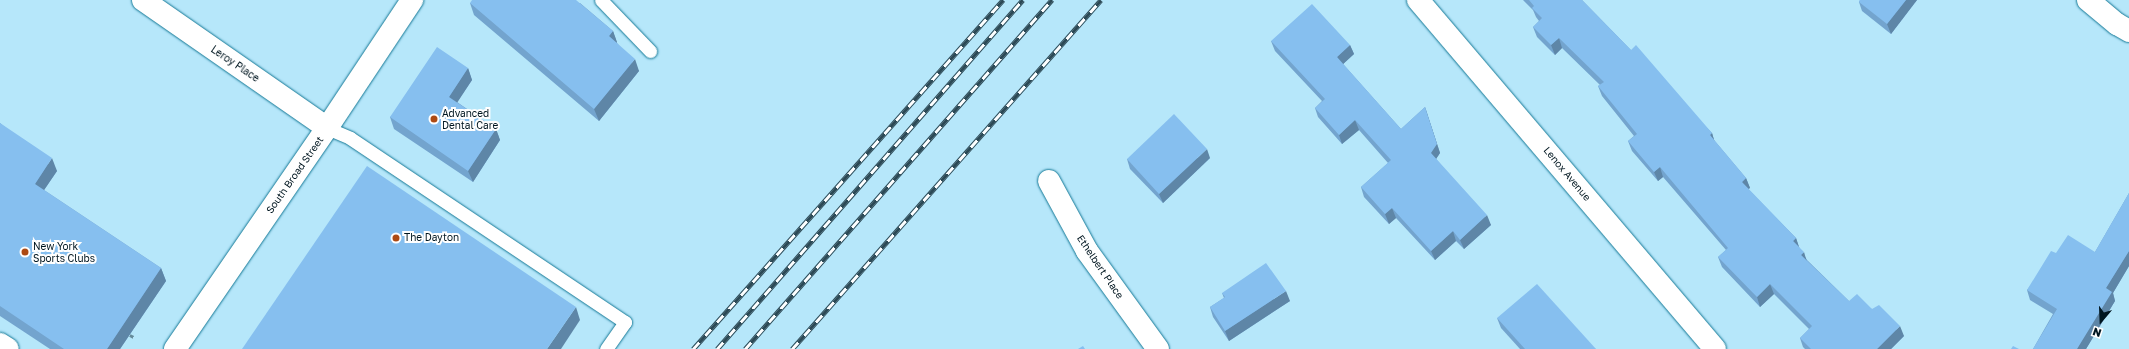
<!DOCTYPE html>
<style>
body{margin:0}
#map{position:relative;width:2129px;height:349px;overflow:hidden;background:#b6e7fa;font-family:"Golos Text",sans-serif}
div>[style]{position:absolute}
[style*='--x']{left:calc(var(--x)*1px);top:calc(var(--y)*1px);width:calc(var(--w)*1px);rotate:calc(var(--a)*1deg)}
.path>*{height:2.5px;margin-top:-1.25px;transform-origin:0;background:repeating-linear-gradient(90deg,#668c9b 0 4px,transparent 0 6px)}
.roads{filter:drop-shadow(0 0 1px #147896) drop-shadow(0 0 1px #147896)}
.lane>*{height:13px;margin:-6.5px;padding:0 6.5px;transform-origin:6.5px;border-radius:6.5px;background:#fff}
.street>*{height:22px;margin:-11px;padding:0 11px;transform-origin:11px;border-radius:11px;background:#fff}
.rail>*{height:4.5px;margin-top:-2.25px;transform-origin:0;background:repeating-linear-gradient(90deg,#fff 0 9px,#2c4955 0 18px);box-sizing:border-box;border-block:1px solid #2c4955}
.wall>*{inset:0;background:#73a4ce}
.shaded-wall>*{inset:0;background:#5e86a7}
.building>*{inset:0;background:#86bfef}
.dots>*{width:11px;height:11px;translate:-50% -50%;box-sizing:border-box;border:2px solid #fff;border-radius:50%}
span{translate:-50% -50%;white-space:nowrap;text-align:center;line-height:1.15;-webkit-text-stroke:4px #fff;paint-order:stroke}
.street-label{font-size:10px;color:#001620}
.poi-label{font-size:10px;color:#001620}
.left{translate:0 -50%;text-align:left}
.north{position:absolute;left:2081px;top:301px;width:40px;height:40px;-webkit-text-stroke:3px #fff;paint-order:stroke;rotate:199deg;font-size:11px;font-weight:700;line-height:16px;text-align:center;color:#001620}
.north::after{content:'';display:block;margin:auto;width:14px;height:18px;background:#001620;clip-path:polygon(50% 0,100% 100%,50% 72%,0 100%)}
</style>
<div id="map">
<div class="path">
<i style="--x:130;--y:335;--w:4;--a:27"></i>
</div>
<div class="roads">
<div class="lane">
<i style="--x:601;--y:0;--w:71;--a:46.1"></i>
<i style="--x:327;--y:128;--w:25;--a:23"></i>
<i style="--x:350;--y:138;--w:331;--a:33.8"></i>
<i style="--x:625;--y:322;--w:33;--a:125"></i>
</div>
<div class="street">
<i style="--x:143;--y:0;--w:224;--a:34.8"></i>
<i style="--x:1418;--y:0;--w:458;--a:49.6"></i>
<i style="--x:2088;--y:0;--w:38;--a:40"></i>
<i style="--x:2117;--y:24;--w:14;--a:30"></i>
<i style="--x:1049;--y:181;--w:80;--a:61.5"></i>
<i style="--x:1087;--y:251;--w:121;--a:54.1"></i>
<i style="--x:0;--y:344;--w:9;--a:32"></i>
<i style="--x:175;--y:349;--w:268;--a:-55.5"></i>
<i style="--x:327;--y:128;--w:154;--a:-56.4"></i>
</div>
</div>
<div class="rail">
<i style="--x:693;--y:349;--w:467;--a:-48.4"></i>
<i style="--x:717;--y:349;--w:464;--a:-48.8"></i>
<i style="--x:745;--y:349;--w:465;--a:-48.7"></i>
<i style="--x:792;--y:349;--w:466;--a:-48.5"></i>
</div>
<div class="wall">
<i style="clip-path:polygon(1523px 0,1582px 0,1712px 133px,1714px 140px,1746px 178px,1750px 188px,1748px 189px,1796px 238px,1799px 247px,1807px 260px,1849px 301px,1872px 309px,1904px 336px,1891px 349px,1805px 349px,1803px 347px,1800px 338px,1809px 329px,1774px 294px,1760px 307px,1722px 267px,1718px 257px,1726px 250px,1663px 177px,1658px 181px,1632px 151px,1628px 141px,1634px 136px,1602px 96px,1598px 86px,1600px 85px,1562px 48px,1555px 55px,1537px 37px,1533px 27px,1539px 21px,1536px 17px,1533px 10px)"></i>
<i style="clip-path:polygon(1860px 0,1917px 0,1891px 34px,1862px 11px,1859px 2px)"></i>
<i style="clip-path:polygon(470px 3px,580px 3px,613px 31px,617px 43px,639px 71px,599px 121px,474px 15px)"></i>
<i style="clip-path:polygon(1271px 41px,1350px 45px,1354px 54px,1343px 64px,1401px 129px,1425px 107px,1440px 153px,1436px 159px,1491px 225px,1464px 249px,1456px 241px,1435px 260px,1396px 218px,1389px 224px,1364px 197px,1361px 187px,1388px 163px,1359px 130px,1342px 144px,1318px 117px,1315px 108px,1322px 101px,1275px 51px)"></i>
<i style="clip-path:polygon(468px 68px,472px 80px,457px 102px,496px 129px,500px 140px,473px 182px,394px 129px,390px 117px)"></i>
<i style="clip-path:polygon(0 123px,57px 171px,44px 190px,161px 268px,166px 281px,120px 349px,50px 349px,0 316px)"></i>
<i style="clip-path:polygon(1210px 158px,1163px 203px,1130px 169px,1127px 159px)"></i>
<i style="clip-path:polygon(2129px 193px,2129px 266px,2113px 293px,2115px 301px,2086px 349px,2033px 349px,2053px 314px,2030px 300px,2027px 290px,2056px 253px,2095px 252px)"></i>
<i style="clip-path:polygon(1222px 293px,1290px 301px,1229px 341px,1213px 317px,1210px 307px,1224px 298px)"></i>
<i style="clip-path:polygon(1497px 318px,1596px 349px,1520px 349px,1501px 328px)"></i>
</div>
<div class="shaded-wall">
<i style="clip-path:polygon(1906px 0,1917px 0,1891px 34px,1887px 24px)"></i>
<i style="clip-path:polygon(613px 31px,617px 42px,613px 47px,609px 36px)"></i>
<i style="clip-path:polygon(1559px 38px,1562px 48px,1555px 55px,1551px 45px)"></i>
<i style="clip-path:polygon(1350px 45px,1354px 54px,1341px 66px,1337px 57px)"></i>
<i style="clip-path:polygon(635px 59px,639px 71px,599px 121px,594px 109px)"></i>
<i style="clip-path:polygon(468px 68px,472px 80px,453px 109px,449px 97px)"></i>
<i style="clip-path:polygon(1425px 107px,1440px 153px,1434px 162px,1431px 153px)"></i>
<i style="clip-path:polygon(1355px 120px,1359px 130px,1342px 144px,1339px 135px)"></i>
<i style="clip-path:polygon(496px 129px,500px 140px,473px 182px,468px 171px)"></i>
<i style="clip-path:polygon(1712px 133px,1715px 143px,1710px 135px)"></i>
<i style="clip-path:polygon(1207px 149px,1210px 158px,1163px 203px,1159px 194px)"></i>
<i style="clip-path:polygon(52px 158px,57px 171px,40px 196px,35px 184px)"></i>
<i style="clip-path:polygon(1660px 167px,1663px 177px,1658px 181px,1654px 172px)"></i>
<i style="clip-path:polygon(1746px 178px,1750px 188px,1745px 191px,1742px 182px)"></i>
<i style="clip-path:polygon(1392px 208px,1396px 218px,1389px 224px,1385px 214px)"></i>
<i style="clip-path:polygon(1487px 215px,1491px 225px,1464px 249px,1460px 240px)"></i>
<i style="clip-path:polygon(1453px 231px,1456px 241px,1435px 260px,1431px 251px)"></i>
<i style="clip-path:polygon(1796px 238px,1799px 247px,1793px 241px)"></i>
<i style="clip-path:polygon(2129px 251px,2129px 266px,2113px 293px,2115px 301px,2086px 349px,2077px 349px,2106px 288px)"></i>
<i style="clip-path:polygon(1804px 252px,1807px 262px,1801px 255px)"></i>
<i style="clip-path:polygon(161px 268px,166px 281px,120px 349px,107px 349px)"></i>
<i style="clip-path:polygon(1770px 284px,1774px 294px,1760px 307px,1757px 297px)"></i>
<i style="clip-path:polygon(1286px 291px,1290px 301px,1229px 341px,1225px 331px)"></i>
<i style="clip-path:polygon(576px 307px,580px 320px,561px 349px,547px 349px)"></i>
<i style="clip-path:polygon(1900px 326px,1904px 336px,1891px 349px,1877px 349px)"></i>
</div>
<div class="building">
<i style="clip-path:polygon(472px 0,576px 0,613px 31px,609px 36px,635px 59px,594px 109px,470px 3px)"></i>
<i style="clip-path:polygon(1529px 0,1582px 0,1631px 50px,1636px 45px,1712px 133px,1710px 135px,1746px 178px,1742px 182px,1796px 238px,1793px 241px,1804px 252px,1801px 255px,1849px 301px,1857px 294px,1872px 309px,1879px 305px,1900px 326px,1877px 349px,1811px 349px,1800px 338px,1812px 326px,1770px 284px,1757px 297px,1718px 257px,1728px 248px,1660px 167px,1654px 172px,1628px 141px,1637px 134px,1598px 86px,1604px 82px,1559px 38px,1551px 45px,1533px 27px,1542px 18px,1532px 8px,1534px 6px)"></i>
<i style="clip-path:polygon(1860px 0,1906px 0,1887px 24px,1859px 2px)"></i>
<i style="clip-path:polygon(1312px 4px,1350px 45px,1337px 57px,1401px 129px,1425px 107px,1437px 144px,1431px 153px,1487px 215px,1460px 240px,1453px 231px,1431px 251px,1392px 208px,1385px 214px,1361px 187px,1391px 160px,1355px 120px,1339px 135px,1315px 108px,1325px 99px,1271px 41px)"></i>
<i style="clip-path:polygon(437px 47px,468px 68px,449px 97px,496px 129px,468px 171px,390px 117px)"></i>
<i style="clip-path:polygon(1174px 114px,1207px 149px,1159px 194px,1127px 159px)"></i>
<i style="clip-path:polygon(0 123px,52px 158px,35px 184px,161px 268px,107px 349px,64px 349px,0 306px)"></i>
<i style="clip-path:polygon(367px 166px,576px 307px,547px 349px,242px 349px)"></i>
<i style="clip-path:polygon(2129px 193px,2129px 251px,2106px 288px,2112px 292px,2077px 349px,2033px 349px,2057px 309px,2027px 290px,2051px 251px,2056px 253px,2068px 235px,2095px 252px)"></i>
<i style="clip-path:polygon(1266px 263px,1286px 291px,1225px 331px,1210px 307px,1225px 297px,1222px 293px)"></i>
<i style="clip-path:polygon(1537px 284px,1596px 349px,1525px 349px,1497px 318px)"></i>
<i style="clip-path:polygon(1083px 346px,1085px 349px,1078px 349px)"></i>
<i style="clip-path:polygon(2013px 346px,2019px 349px,2011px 349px)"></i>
</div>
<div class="dots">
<i style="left:434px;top:119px;background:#ad4a14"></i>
<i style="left:396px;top:238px;background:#ad4a14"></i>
<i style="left:25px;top:252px;background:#ad4a14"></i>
</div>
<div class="street-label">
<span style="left:235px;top:64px;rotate:34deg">Leroy Place</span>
<span style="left:1567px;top:174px;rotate:50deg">Lenox Avenue</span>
<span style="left:295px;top:175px;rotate:-55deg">South Broad Street</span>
<span style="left:1100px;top:267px;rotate:56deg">Ethelbert Place</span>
</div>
<div class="poi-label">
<span class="left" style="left:442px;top:119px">Advanced<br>Dental Care</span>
<span class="left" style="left:404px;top:238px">The Dayton</span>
<span class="left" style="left:33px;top:252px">New York<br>Sports Clubs</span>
</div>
<div class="north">N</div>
</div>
